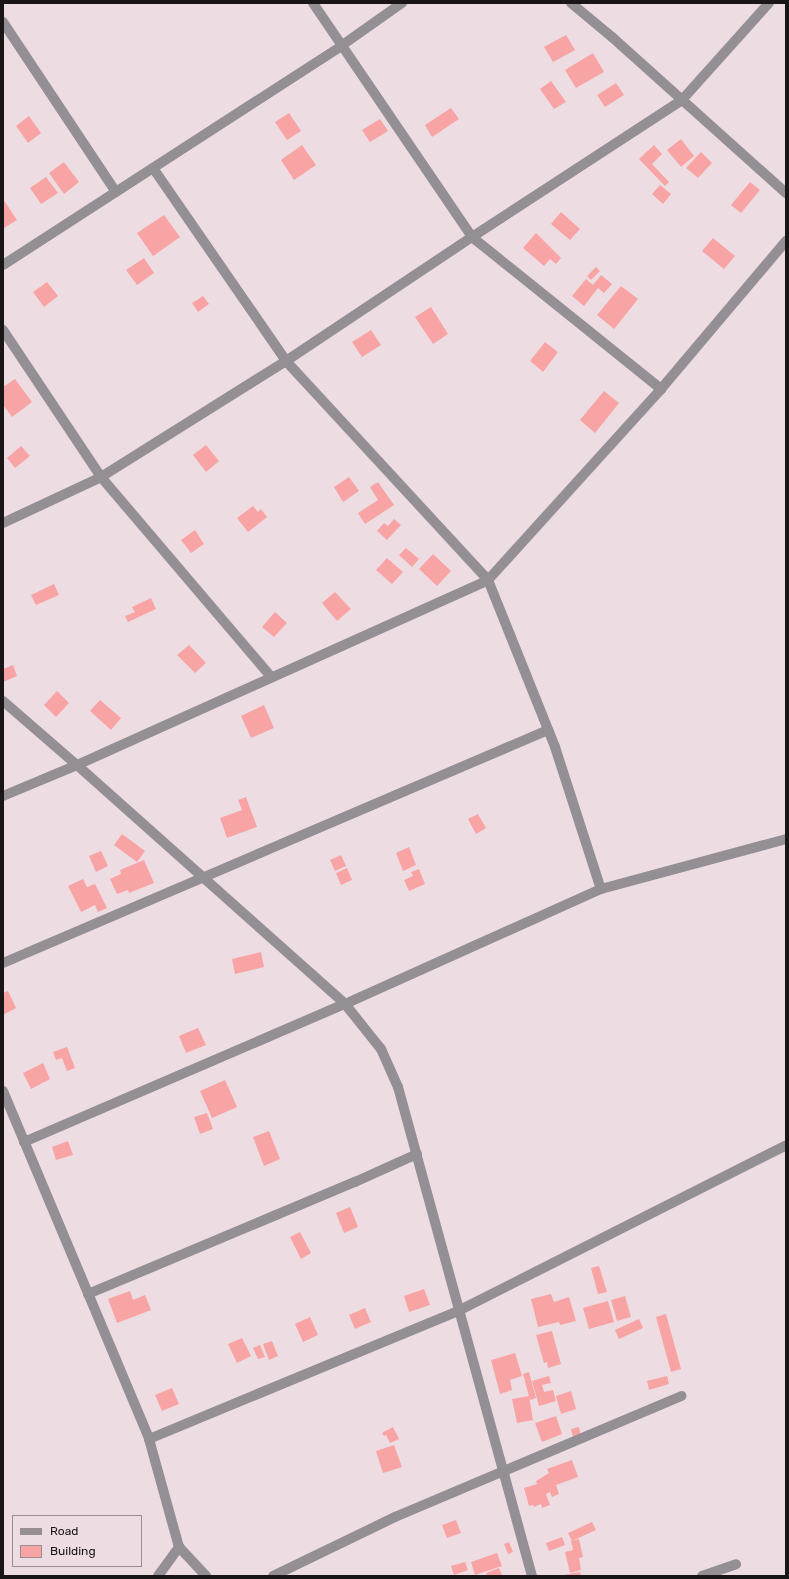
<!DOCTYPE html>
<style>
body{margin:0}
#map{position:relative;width:789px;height:1579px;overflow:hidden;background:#eddde3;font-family:Rubik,sans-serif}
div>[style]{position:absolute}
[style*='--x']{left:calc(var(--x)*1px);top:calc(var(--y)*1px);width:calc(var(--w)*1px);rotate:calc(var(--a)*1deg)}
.building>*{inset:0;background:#f8a3a4}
.minor>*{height:10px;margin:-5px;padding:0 5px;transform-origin:5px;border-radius:5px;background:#938f94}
span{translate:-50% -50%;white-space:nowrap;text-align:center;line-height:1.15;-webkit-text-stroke:3.5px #eddde3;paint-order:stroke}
.frame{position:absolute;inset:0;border:4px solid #1a1517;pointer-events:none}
.legend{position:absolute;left:12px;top:1515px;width:130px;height:52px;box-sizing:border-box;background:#eddde3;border:1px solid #998d91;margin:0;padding:5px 7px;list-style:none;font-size:12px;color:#1a1517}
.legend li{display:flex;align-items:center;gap:8px;height:20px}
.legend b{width:20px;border:1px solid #998d91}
</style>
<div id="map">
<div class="building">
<i style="clip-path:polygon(566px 35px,575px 50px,553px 62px,544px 47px)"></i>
<i style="clip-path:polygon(593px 53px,604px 72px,576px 88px,565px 70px)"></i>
<i style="clip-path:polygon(551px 81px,566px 102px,554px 109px,540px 89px)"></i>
<i style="clip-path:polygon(616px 83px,624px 95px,605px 107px,597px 95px)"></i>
<i style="clip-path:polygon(451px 108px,459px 119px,432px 137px,425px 125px)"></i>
<i style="clip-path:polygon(289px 113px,301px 131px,287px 140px,275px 122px)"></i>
<i style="clip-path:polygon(29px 116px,41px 133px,28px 143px,16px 126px)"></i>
<i style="clip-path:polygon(380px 119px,388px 131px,370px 142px,362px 130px)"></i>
<i style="clip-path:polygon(681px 139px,694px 156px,681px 167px,667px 150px)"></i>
<i style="clip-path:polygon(302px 145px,316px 165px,294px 180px,281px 160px)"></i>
<i style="clip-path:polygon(654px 145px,662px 154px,652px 164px,669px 182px,665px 186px,639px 159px)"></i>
<i style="clip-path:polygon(701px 152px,712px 163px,698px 178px,686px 168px)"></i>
<i style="clip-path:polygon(64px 162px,79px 182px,64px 194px,49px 173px)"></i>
<i style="clip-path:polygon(46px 177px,58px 193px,41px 204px,30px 188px)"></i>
<i style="clip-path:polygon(750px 182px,760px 190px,741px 213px,731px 205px)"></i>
<i style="clip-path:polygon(660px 185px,671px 194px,663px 204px,652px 194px)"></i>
<i style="clip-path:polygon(3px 199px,17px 220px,4px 228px,3px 227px)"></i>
<i style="clip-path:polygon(561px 212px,580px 229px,570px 240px,551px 224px)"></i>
<i style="clip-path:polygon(164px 215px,180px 237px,153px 256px,137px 233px)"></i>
<i style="clip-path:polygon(536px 233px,561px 258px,556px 264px,550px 259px,544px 266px,523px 248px)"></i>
<i style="clip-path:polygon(713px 238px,735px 256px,724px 269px,702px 251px)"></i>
<i style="clip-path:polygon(144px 258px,154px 273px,137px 285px,126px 270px)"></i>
<i style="clip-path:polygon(596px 267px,600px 271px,591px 280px,587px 276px)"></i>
<i style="clip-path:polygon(601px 275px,612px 284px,604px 293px,598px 288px,584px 306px,572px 296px,586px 279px,593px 285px)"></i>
<i style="clip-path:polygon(47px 282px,58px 296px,44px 307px,33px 292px)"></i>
<i style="clip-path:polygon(621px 286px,638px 299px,614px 329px,597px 315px)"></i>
<i style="clip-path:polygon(203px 296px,209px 304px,198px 312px,192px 303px)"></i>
<i style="clip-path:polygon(431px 307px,448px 334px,433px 344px,415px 317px)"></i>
<i style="clip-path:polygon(371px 330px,381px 345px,362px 357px,352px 342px)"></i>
<i style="clip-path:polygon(545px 342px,558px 352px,543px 372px,530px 361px)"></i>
<i style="clip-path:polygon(15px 379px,32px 402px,12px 417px,3px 405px,3px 387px)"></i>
<i style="clip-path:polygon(604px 391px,619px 403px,595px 433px,580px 420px)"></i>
<i style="clip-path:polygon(206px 445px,219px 461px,206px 472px,193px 455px)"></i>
<i style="clip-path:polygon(21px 446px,30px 456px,15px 468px,7px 458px)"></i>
<i style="clip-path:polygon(349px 477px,359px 491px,343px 502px,334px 487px)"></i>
<i style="clip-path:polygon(378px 482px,394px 505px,365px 524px,358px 513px,378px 500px,370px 487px)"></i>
<i style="clip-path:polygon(253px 506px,258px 512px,261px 509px,267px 517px,248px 532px,237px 518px)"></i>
<i style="clip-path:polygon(394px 519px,401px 525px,387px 540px,377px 531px,384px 523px,388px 526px)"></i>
<i style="clip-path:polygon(195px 530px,204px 544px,191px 553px,181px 540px)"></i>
<i style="clip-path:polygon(406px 548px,419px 559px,412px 567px,399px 555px)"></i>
<i style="clip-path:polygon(433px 554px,451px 571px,437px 586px,419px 569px)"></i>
<i style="clip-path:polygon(387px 558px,403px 572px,392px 584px,376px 570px)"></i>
<i style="clip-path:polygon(54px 584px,59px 595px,36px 605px,31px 595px)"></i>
<i style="clip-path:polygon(335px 592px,351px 609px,337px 621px,322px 603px)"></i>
<i style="clip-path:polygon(151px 598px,156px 609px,128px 622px,125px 616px,135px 612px,132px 607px)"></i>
<i style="clip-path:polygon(275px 612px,287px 623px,274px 637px,262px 627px)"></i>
<i style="clip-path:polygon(189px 645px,206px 663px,195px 673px,177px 655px)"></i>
<i style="clip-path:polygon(13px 665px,17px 676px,3px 682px,3px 669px)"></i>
<i style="clip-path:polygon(57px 691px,69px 703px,56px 717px,44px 705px)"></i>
<i style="clip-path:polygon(100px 700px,121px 718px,111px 730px,90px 711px)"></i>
<i style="clip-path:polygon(264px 705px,274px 728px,251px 738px,241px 716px)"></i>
<i style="clip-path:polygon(246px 797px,257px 827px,227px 838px,220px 818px,242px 810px,238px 800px)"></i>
<i style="clip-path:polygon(478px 814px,486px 828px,476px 834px,468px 819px)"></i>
<i style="clip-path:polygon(122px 834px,145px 851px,137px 862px,114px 845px)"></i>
<i style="clip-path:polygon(409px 847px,416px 865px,403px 871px,396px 853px)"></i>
<i style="clip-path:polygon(101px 851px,108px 866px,96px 872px,89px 856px)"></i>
<i style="clip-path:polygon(341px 855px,346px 866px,335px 871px,330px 860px)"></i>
<i style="clip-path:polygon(144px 860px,154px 883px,129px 893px,128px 890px,117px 894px,110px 879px,121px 874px,120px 870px)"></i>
<i style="clip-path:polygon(347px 868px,352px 880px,341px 885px,336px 873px)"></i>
<i style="clip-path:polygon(419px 869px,425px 884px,409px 891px,404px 880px,413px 876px,411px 872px)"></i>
<i style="clip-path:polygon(83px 879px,87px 887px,95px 884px,107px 908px,98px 912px,95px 905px,81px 912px,68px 886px)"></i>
<i style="clip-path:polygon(261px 952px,264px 967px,235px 974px,232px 959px)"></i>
<i style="clip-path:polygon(8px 991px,16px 1008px,3px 1015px,3px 993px)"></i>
<i style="clip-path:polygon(198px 1028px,206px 1045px,186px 1053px,179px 1036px)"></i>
<i style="clip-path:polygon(67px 1047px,75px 1068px,67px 1071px,62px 1058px,56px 1060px,53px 1052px)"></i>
<i style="clip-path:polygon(43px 1063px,50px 1079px,31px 1089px,23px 1073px)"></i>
<i style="clip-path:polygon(225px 1080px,237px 1107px,212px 1118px,200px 1091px)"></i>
<i style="clip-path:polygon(207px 1113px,213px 1129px,200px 1134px,194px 1117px)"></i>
<i style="clip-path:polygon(269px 1131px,280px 1159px,264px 1166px,253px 1137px)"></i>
<i style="clip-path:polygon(68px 1141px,73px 1155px,56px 1160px,52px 1147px)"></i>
<i style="clip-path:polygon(350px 1207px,358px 1227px,344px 1233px,336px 1213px)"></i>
<i style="clip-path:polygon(300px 1232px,311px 1253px,301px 1259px,290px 1237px)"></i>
<i style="clip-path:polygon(599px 1266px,607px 1292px,598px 1294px,591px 1268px)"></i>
<i style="clip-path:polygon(424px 1289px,430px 1305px,409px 1312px,404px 1296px)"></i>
<i style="clip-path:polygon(130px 1291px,133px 1300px,145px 1295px,151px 1310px,117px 1323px,108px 1299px)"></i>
<i style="clip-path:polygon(551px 1294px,554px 1302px,569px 1297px,576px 1321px,560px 1325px,559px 1322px,538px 1327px,531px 1299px)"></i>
<i style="clip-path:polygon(625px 1296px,631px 1317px,617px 1321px,611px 1300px)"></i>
<i style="clip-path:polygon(608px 1301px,614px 1322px,589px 1329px,583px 1308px)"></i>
<i style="clip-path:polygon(365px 1308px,371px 1322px,355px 1329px,349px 1315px)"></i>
<i style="clip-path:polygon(666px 1314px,681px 1369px,671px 1372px,656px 1317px)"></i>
<i style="clip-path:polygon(310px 1317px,318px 1335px,303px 1342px,295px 1324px)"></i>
<i style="clip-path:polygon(639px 1319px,643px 1328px,619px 1339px,615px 1330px)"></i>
<i style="clip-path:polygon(552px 1331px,561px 1364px,548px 1368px,547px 1362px,544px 1363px,536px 1335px)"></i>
<i style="clip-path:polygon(242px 1338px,251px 1356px,237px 1363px,228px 1344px)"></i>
<i style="clip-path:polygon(272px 1341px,278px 1356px,269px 1360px,263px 1344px)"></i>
<i style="clip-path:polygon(260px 1345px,265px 1357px,258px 1359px,253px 1348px)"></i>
<i style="clip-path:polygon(515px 1353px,522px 1376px,510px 1380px,512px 1390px,500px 1394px,491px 1360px)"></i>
<i style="clip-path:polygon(529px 1372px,536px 1398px,530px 1400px,523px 1374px)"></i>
<i style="clip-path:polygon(549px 1376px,551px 1383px,542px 1385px,544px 1392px,553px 1390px,556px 1401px,539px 1406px,532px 1381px)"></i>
<i style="clip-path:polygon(667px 1376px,669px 1384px,649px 1390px,647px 1381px)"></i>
<i style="clip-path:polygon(172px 1388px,179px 1404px,162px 1411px,155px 1395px)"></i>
<i style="clip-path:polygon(571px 1391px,576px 1409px,561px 1414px,556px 1396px)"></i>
<i style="clip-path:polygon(529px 1396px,533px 1420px,517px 1423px,512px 1399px)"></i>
<i style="clip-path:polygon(556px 1416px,562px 1434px,542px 1442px,535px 1423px)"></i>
<i style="clip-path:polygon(393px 1427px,399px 1439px,390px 1443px,386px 1435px,384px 1436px,382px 1433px)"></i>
<i style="clip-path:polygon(579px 1427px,581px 1435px,573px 1437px,571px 1429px)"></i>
<i style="clip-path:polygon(394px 1445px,402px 1467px,383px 1473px,376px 1451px)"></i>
<i style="clip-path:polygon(572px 1460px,578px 1477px,556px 1485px,559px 1494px,552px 1497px,550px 1492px,546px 1494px,550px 1505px,542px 1508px,541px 1504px,534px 1507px,533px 1505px,529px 1506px,524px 1488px,537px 1484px,536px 1481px,549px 1473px,547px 1469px)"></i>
<i style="clip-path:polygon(456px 1520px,461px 1533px,447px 1538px,442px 1525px)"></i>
<i style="clip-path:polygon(592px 1522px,596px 1530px,572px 1541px,568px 1533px)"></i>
<i style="clip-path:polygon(562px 1537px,565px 1545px,549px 1551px,546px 1543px)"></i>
<i style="clip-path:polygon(579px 1539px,583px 1557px,579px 1558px,581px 1570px,570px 1573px,565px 1552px,573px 1550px,571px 1541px)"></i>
<i style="clip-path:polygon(509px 1542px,513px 1552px,508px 1554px,504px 1544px)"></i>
<i style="clip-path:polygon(497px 1553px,502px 1566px,475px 1575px,471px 1562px)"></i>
<i style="clip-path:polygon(465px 1562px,468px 1570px,454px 1575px,451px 1566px)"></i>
<i style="clip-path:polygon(499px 1568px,502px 1575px,487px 1576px,486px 1573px)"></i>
<i style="clip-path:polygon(580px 1572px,581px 1576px,563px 1576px,563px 1575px)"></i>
</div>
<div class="minor">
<i style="--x:313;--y:3;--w:283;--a:55.8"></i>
<i style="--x:472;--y:237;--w:243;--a:38.8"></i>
<i style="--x:571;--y:3;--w:53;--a:39.7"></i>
<i style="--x:612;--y:37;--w:234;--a:41.9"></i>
<i style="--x:3;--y:22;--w:204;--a:56.4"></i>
<i style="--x:153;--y:168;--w:234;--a:55.4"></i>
<i style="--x:286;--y:361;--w:298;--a:47.3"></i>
<i style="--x:488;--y:580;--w:180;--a:68.1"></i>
<i style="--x:555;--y:747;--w:149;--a:72.1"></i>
<i style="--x:3;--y:265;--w:403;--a:-32.9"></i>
<i style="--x:341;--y:46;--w:75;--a:-35.2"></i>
<i style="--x:3;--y:330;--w:177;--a:56.3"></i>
<i style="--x:101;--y:477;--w:262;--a:49.6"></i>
<i style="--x:3;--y:523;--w:108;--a:-25.1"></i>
<i style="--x:101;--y:477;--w:218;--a:-32.1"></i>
<i style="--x:286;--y:361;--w:224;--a:-33.7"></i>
<i style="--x:472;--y:237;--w:249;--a:-33.1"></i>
<i style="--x:681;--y:101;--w:132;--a:-48.1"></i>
<i style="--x:3;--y:701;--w:98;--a:40.9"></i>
<i style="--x:77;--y:765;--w:359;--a:41.7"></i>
<i style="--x:345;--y:1004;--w:58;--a:51.3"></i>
<i style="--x:381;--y:1049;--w:42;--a:65.9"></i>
<i style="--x:398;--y:1087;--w:507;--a:74.68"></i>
<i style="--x:3;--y:796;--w:80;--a:-22.7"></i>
<i style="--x:77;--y:765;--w:451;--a:-24.2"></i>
<i style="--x:488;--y:580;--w:258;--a:-47.8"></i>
<i style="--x:661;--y:389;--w:194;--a:-49.8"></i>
<i style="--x:3;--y:963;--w:593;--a:-23.15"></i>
<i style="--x:3;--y:1091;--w:377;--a:67.2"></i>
<i style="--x:149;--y:1439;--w:112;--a:74.5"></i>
<i style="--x:179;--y:1547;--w:40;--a:47"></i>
<i style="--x:24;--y:1142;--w:349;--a:-23.3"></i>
<i style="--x:345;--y:1004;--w:281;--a:-24.2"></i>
<i style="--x:601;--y:889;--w:192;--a:-15.1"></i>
<i style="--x:88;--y:1294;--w:290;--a:-22.8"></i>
<i style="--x:355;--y:1182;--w:68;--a:-24.3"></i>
<i style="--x:149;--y:1439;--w:337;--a:-22.5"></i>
<i style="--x:460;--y:1310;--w:365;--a:-26.8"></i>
<i style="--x:158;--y:1576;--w:36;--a:-54"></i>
<i style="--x:273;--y:1576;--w:136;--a:-25.8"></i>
<i style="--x:395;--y:1517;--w:311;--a:-22.9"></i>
<i style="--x:702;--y:1576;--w:36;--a:-19"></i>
</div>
<div class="frame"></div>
<ul class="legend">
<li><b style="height:5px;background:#938f94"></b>Road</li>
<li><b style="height:11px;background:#f8a3a4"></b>Building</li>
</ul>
</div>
